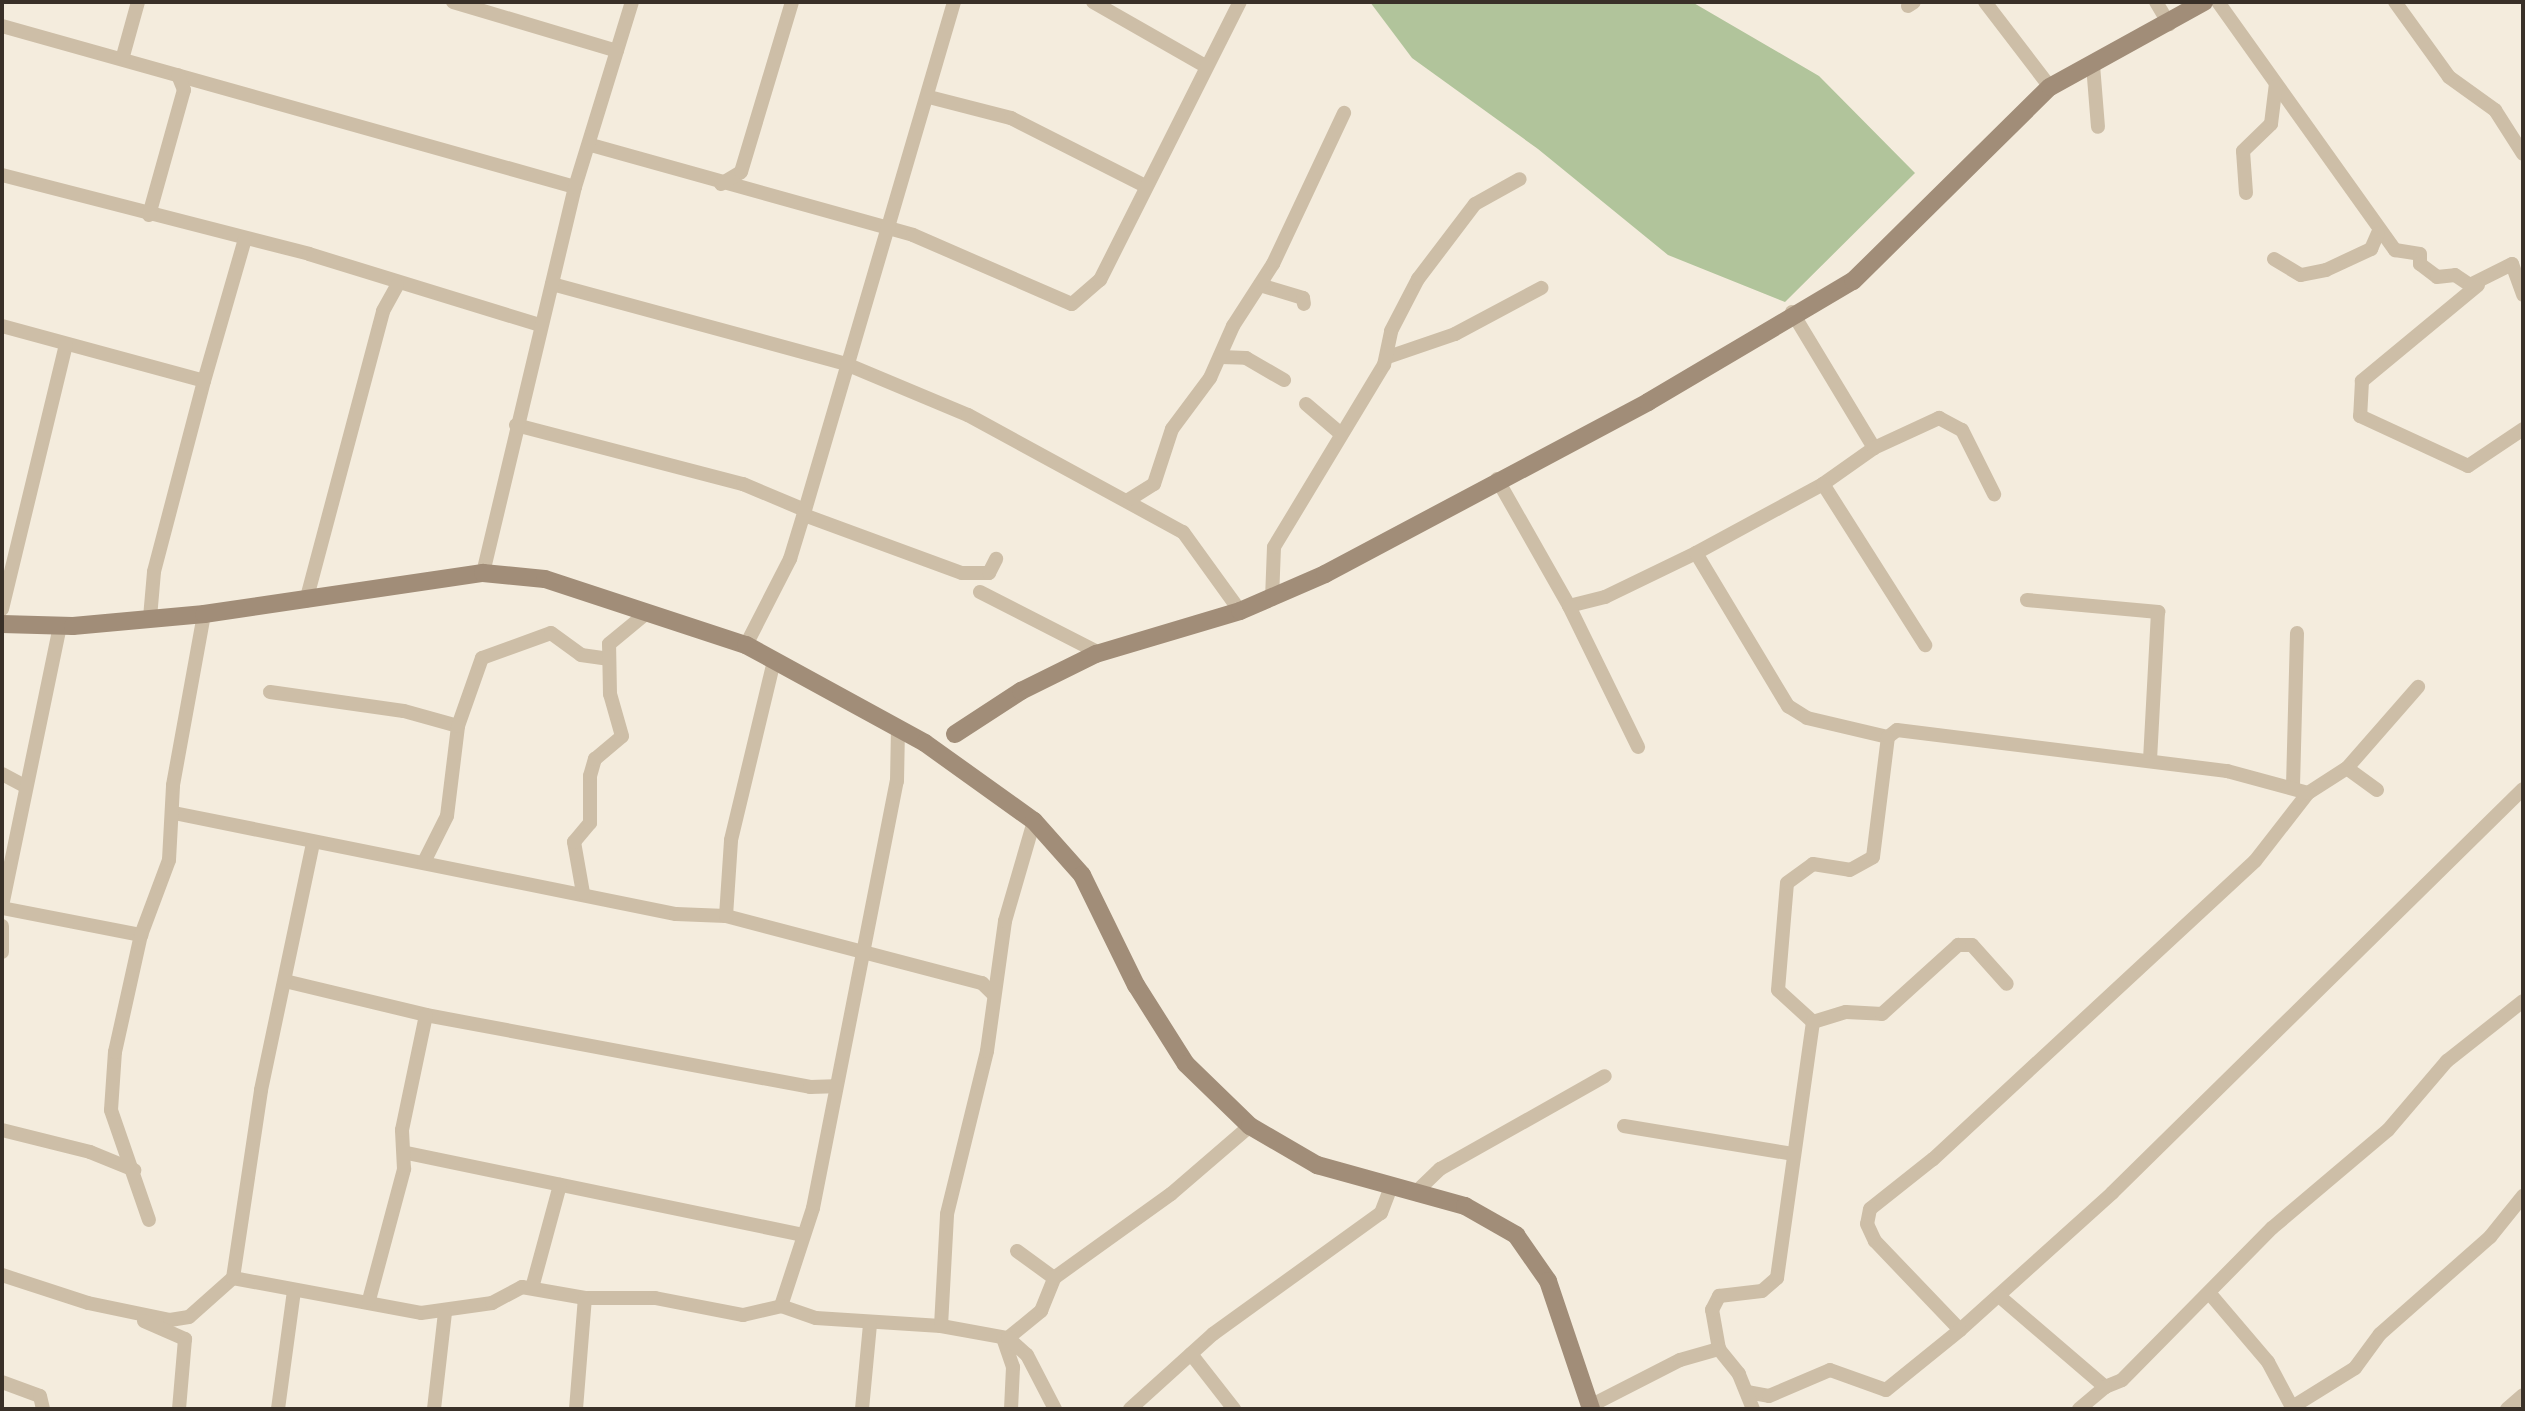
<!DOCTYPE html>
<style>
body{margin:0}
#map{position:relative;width:2525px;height:1411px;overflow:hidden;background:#f4ecdd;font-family:"Space Grotesk",sans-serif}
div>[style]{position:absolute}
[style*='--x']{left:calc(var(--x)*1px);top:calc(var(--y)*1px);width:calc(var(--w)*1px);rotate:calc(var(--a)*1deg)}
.green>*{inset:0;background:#b1c49b}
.street>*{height:14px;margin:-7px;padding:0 7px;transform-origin:7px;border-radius:7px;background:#cdbea7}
.secondary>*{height:18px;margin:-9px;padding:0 9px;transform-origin:9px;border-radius:9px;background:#a18d78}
span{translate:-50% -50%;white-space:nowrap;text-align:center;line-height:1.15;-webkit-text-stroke:6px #fbf5e9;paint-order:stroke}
.frame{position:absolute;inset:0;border:4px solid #393028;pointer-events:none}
</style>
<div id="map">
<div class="green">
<i style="clip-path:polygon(1370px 2px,1692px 2px,1819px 76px,1915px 173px,1785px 302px,1668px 255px,1538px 149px,1412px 58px)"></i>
</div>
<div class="street">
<i style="--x:453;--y:2;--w:171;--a:16.6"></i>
<i style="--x:1093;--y:2;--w:129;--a:29.7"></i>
<i style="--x:1985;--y:2;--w:107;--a:52.6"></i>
<i style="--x:2156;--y:2;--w:26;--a:59"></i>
<i style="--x:2218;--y:2;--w:305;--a:54.5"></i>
<i style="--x:2395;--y:250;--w:25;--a:9"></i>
<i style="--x:2420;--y:254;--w:10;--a:90"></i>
<i style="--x:2420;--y:264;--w:21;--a:37"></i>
<i style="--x:2437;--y:277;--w:18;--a:-6"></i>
<i style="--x:2455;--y:275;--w:18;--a:34"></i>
<i style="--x:2470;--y:285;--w:47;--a:-26.6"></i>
<i style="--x:2512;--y:264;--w:33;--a:70"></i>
<i style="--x:2395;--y:2;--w:92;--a:54.2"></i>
<i style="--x:2449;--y:77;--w:57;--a:35.7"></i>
<i style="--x:2495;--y:110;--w:52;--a:57.5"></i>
<i style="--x:1908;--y:6;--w:7;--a:-34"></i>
<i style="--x:2;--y:26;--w:595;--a:15.69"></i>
<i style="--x:123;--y:56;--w:56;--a:-74.5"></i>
<i style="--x:2093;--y:65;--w:62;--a:85.4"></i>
<i style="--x:929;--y:97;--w:85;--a:14.4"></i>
<i style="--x:1011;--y:118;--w:150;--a:26.9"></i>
<i style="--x:591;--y:145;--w:334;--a:15.6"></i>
<i style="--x:913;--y:235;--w:173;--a:23.5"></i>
<i style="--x:1072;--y:304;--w:37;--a:-41"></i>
<i style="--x:1100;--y:280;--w:311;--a:-63.3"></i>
<i style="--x:2;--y:175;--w:317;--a:14.4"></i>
<i style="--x:309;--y:254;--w:242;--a:17.1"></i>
<i style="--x:721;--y:184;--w:23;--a:-31"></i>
<i style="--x:741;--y:172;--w:177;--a:-73.3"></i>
<i style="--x:2246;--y:193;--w:42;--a:-94.1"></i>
<i style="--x:2243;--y:151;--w:39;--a:-44"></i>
<i style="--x:2271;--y:124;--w:38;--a:-83"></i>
<i style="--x:149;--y:215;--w:130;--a:-74.4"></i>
<i style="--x:184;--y:90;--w:16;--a:-112"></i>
<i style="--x:2274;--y:259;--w:31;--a:31"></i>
<i style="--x:2301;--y:275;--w:25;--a:-11"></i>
<i style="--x:2326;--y:270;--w:50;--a:-25"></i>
<i style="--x:2371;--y:249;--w:17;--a:-66"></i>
<i style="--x:552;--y:284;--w:305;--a:15.2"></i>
<i style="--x:846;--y:364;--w:132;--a:22.7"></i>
<i style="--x:968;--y:415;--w:245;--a:28.6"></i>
<i style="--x:1183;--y:532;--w:97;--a:54.2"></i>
<i style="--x:1260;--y:285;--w:45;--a:16.8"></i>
<i style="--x:1303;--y:298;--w:6;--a:81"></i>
<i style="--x:2478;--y:285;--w:151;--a:140.4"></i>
<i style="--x:2362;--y:381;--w:35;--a:93"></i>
<i style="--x:2360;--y:416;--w:119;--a:24.8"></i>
<i style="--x:2468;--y:466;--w:66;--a:-33.9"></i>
<i style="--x:1792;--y:312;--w:159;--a:58.9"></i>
<i style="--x:2;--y:326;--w:209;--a:15.2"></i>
<i style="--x:204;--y:381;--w:197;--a:104.7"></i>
<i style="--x:154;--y:572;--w:46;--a:95"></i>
<i style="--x:1221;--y:357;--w:25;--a:2"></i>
<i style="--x:1246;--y:358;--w:44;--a:30.1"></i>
<i style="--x:1388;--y:357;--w:71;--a:-18.9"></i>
<i style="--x:1455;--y:334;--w:98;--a:-28.1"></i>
<i style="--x:204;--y:381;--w:148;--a:-73.9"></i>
<i style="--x:1306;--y:404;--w:46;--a:40.6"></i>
<i style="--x:516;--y:425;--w:235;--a:14.6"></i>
<i style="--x:743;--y:484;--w:67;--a:22.8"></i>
<i style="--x:1497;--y:479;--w:146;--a:60.4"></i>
<i style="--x:1569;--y:606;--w:37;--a:-14"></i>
<i style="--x:1605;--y:597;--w:101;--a:-25.8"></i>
<i style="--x:1696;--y:553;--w:145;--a:-28.5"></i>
<i style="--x:1823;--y:484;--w:62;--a:-35.2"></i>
<i style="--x:1874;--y:448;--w:72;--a:-24.8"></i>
<i style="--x:1939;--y:418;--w:26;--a:28"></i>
<i style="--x:1962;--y:430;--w:72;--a:63.4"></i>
<i style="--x:1823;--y:484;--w:191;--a:57.6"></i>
<i style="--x:1130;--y:499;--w:28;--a:-32"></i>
<i style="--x:1154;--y:484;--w:58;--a:-71.9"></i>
<i style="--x:1172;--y:429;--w:64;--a:-53.3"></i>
<i style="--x:1210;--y:378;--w:57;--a:-66.1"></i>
<i style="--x:1233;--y:326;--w:74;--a:-57.2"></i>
<i style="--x:1273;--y:264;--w:167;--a:-64.8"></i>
<i style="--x:804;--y:515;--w:168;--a:20.2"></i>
<i style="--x:962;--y:573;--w:27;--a:0"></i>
<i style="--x:989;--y:573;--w:16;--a:-63"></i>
<i style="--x:1696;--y:553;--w:179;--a:59"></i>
<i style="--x:1788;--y:706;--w:22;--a:32"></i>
<i style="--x:1807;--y:718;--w:83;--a:13.2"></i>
<i style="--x:483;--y:573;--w:397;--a:-76.6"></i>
<i style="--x:575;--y:187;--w:194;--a:-72.9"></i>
<i style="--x:980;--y:592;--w:134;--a:27.1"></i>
<i style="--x:1272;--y:599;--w:52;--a:-87.8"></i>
<i style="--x:1274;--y:547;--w:213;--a:-58.9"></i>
<i style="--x:1384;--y:365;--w:35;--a:-78"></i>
<i style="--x:1391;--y:331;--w:59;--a:-62.6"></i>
<i style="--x:1418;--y:279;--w:94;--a:-52.8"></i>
<i style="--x:1475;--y:204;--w:51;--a:-29.1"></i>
<i style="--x:2027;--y:600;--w:132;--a:5.2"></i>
<i style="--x:2158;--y:612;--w:147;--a:93.1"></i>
<i style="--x:306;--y:601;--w:300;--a:-75.1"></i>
<i style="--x:383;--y:311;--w:29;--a:-61"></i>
<i style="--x:1569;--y:606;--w:157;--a:63.9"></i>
<i style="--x:2;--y:609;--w:272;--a:-76.4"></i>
<i style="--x:746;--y:645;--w:97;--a:-62.9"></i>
<i style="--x:790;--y:559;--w:51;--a:-73"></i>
<i style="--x:805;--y:510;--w:529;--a:-73.65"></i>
<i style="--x:270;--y:692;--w:135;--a:8.1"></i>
<i style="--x:404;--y:711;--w:56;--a:15.5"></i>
<i style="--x:2347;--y:768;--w:108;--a:-48.8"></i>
<i style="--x:2;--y:774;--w:27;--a:28"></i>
<i style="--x:2293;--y:786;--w:153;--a:-88.5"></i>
<i style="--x:2377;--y:790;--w:37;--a:-144"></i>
<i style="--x:2347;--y:768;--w:46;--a:147.3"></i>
<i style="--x:2308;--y:793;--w:86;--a:127.9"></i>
<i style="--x:2255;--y:861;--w:439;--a:137.2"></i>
<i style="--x:1933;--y:1159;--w:80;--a:141.6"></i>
<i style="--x:1870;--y:1209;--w:15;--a:101"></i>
<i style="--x:1867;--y:1224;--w:19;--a:65"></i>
<i style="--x:1875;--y:1241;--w:123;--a:46.3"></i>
<i style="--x:1960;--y:1330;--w:205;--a:-42"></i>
<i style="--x:2112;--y:1193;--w:576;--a:-44.51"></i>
<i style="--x:174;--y:813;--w:512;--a:11.38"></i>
<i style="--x:676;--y:914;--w:50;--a:2.3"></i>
<i style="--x:726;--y:916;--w:265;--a:14.7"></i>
<i style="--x:982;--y:983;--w:14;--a:45"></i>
<i style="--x:424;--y:862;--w:51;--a:-63.4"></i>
<i style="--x:447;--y:816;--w:91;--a:-83"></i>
<i style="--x:458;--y:726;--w:72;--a:-70.6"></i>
<i style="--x:482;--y:658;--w:73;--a:-19.9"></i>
<i style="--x:551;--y:633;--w:37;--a:36"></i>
<i style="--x:581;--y:655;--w:27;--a:8"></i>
<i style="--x:583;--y:893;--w:52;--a:-100"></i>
<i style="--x:574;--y:842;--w:25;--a:-50"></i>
<i style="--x:590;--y:823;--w:47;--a:-90"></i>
<i style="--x:590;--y:776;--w:18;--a:-74"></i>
<i style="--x:595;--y:759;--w:35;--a:-40"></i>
<i style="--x:622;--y:736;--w:44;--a:-105.9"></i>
<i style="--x:610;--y:694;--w:50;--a:-91.1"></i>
<i style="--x:609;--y:644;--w:45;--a:-39.6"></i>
<i style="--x:2;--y:906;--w:286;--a:-78.3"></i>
<i style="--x:2;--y:908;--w:142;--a:11"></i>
<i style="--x:726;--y:916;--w:76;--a:-86.2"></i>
<i style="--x:731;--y:840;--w:184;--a:-76.5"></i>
<i style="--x:2;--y:926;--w:26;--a:90"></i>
<i style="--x:289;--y:982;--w:141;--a:13.5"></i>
<i style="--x:426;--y:1015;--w:391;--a:10.6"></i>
<i style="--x:810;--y:1087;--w:24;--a:-2"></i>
<i style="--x:1813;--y:1022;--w:47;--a:-137.6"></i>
<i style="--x:1778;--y:990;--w:107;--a:-85.2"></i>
<i style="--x:1787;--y:883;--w:32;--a:-36"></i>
<i style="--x:1813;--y:864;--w:37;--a:9"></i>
<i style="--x:1850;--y:870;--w:26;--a:-29"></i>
<i style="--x:1873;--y:857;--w:121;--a:-82.9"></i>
<i style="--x:1888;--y:737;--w:11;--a:-38"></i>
<i style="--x:1897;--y:730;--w:333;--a:7.1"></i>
<i style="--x:2227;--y:771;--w:84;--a:15.2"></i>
<i style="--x:1813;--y:1022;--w:34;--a:-17"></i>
<i style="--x:1846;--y:1012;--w:36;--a:3"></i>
<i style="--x:1882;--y:1014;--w:103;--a:-42.2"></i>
<i style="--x:1958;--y:945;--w:14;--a:0"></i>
<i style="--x:1972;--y:945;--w:52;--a:48.1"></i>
<i style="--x:1624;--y:1126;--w:171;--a:9.4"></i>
<i style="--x:2;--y:1130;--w:91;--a:14"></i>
<i style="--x:90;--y:1152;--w:48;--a:22.2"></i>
<i style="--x:407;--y:1153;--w:404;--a:11.7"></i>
<i style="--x:1415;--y:1193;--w:35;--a:-44"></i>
<i style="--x:1440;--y:1169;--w:189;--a:-29.4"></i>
<i style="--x:149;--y:1220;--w:116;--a:-109.1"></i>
<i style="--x:111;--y:1110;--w:58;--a:-86.1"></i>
<i style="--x:115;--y:1052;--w:120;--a:-77.5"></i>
<i style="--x:141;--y:935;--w:80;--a:-69.5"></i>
<i style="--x:169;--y:860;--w:75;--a:-86.9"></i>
<i style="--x:173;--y:785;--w:174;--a:-79.7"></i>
<i style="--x:1017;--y:1251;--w:46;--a:36.1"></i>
<i style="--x:2;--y:1275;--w:90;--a:18"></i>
<i style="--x:88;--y:1303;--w:84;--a:11.7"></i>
<i style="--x:170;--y:1320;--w:19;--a:-9"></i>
<i style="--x:189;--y:1317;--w:59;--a:-41.6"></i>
<i style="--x:233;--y:1278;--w:191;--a:10.5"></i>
<i style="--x:421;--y:1313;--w:72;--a:-8"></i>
<i style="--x:492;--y:1303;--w:34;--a:-28"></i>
<i style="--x:522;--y:1287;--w:64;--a:9.9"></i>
<i style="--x:585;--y:1298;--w:70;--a:0"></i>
<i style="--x:655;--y:1298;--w:90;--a:10.9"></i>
<i style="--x:743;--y:1315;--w:39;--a:-13"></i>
<i style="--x:781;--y:1306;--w:103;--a:-71.9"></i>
<i style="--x:813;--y:1208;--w:435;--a:-78.9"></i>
<i style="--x:897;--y:781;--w:53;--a:-88.9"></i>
<i style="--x:233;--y:1278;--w:190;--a:-81.5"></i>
<i style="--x:261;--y:1090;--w:251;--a:-78.1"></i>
<i style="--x:532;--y:1288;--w:107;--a:-74.8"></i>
<i style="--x:2211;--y:1295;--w:88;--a:49.6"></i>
<i style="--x:2268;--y:1362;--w:53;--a:62"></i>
<i style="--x:1999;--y:1296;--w:140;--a:40.6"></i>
<i style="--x:2105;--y:1387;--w:18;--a:-22"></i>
<i style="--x:2122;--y:1380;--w:214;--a:-45.4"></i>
<i style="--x:2272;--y:1228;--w:152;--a:-40.2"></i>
<i style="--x:2388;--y:1130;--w:91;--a:-49.5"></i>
<i style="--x:2447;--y:1061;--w:97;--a:-38.3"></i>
<i style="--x:369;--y:1300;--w:136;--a:-75"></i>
<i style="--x:404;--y:1169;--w:39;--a:-93"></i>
<i style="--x:402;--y:1130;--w:117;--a:-78.2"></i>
<i style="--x:781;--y:1306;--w:37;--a:19"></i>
<i style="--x:816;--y:1318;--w:125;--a:3.7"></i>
<i style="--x:941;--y:1326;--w:68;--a:10.2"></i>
<i style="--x:1008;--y:1338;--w:43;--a:-39.3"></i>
<i style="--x:1041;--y:1311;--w:35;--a:-68"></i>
<i style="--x:1054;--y:1278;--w:144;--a:-35.7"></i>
<i style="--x:1171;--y:1194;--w:104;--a:-40.7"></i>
<i style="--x:144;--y:1321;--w:45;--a:23.7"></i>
<i style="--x:185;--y:1339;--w:70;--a:94.9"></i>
<i style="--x:941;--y:1326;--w:112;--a:-86.9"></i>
<i style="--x:947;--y:1214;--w:168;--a:-76.2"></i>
<i style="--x:987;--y:1051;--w:131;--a:-82.1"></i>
<i style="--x:1005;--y:921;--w:104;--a:-73.8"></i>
<i style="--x:1003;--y:1338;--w:31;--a:71"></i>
<i style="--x:1013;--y:1367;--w:42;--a:92.7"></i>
<i style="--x:1008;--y:1338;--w:25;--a:42"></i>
<i style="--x:1027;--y:1355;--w:61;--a:62.6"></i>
<i style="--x:1191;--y:1354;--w:70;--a:52"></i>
<i style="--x:2;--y:1382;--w:40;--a:20.2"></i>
<i style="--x:40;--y:1396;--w:13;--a:77"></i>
<i style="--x:1747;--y:1392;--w:22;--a:10"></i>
<i style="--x:1769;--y:1396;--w:66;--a:-23.1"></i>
<i style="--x:1830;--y:1370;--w:59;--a:19.7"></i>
<i style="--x:1886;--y:1390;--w:95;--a:-39"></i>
<i style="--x:1590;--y:1406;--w:101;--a:-27.1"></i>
<i style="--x:1680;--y:1360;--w:41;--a:-15.8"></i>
<i style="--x:2294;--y:1406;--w:72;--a:-31.9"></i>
<i style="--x:2355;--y:1368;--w:42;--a:-53.7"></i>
<i style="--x:2380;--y:1334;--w:147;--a:-41.4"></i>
<i style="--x:2490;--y:1237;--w:53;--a:-51.2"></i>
<i style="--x:278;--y:1409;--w:119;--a:-82.3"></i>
<i style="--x:434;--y:1409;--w:97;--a:-83.5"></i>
<i style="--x:576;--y:1409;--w:111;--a:-85.4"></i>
<i style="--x:862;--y:1409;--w:84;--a:-84.6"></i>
<i style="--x:1130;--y:1409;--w:112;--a:-42.1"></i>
<i style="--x:1213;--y:1334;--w:207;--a:-35.8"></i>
<i style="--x:1381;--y:1213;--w:28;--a:-69"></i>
<i style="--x:1753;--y:1409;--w:38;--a:-112"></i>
<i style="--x:1739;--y:1374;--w:32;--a:-129"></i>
<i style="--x:1719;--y:1349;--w:40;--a:-100"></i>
<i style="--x:1712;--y:1310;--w:16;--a:-63"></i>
<i style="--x:1719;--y:1296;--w:43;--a:-6.6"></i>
<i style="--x:1762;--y:1291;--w:20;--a:-41"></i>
<i style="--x:1777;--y:1278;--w:259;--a:-82"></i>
<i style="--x:2079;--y:1409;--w:34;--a:-40"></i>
<i style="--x:2507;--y:1409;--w:21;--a:-41"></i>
</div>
<div class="secondary">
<i style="--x:2;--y:624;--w:71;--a:1.6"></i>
<i style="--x:73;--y:626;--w:132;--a:-5.2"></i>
<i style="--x:204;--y:614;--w:282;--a:-8.4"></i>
<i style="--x:483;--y:573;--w:62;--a:5.5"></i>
<i style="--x:545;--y:579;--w:212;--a:18.2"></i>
<i style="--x:746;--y:645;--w:204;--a:28.7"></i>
<i style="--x:925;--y:743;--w:134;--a:35.6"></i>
<i style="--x:1034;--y:821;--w:72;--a:48.4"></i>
<i style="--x:1082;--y:875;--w:123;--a:63.9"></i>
<i style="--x:1136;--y:985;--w:93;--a:57.7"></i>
<i style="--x:1186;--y:1064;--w:89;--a:44.1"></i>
<i style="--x:1250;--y:1126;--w:78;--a:30.2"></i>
<i style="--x:1317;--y:1165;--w:154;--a:15.5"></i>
<i style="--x:1465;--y:1206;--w:59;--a:29.6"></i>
<i style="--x:1516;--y:1235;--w:56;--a:55.2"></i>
<i style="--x:1548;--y:1281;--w:135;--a:71.4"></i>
<i style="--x:955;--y:734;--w:79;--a:-33.1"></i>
<i style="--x:1021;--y:691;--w:84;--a:-26.3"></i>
<i style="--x:1096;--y:654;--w:150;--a:-16.6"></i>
<i style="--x:1240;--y:611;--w:93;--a:-23.5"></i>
<i style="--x:1325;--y:574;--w:366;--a:-28"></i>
<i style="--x:1648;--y:402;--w:238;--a:-30.6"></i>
<i style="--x:1853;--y:281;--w:276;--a:-44.6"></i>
<i style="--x:2050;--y:87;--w:176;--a:-28.9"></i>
</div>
<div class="frame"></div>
</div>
